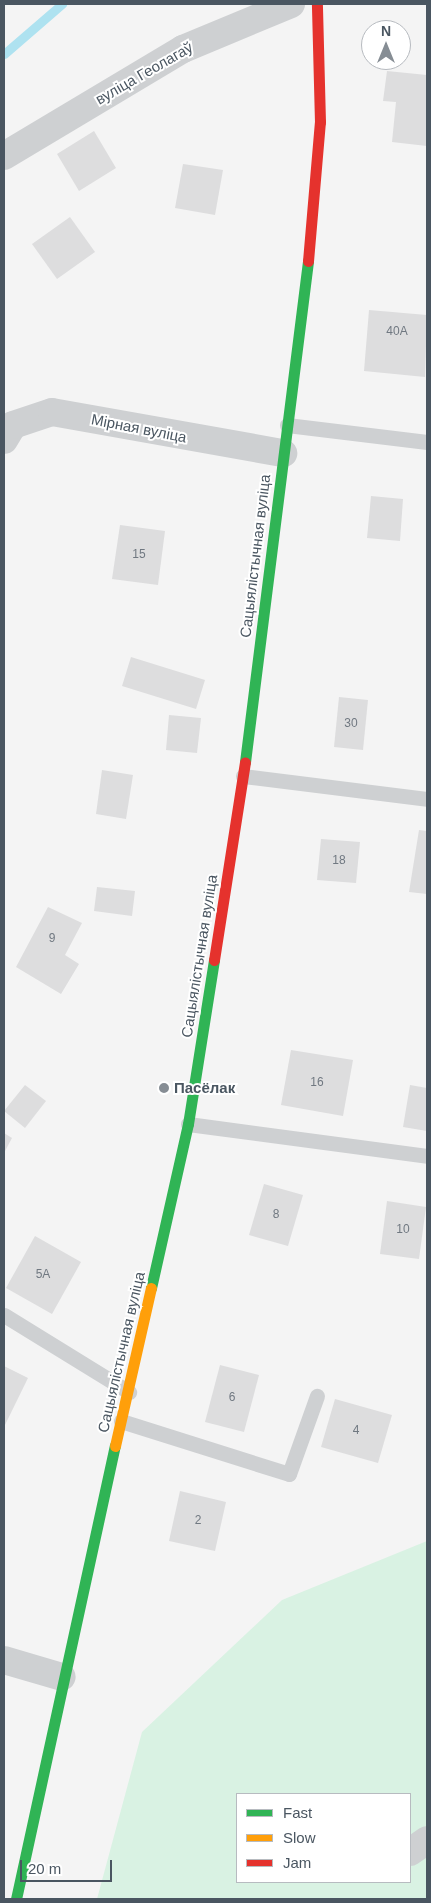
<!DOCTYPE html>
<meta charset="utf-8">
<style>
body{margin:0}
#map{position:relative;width:431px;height:1903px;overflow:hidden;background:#f4f4f4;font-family:Helvetica,sans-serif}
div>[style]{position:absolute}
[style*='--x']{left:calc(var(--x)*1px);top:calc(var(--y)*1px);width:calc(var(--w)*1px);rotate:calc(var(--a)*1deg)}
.green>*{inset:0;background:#d9f2e3}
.stream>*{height:9px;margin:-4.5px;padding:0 4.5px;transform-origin:4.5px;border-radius:4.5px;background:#aee2f0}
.building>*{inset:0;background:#ddddde}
.lane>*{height:15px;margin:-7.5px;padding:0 7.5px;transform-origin:7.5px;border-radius:7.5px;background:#ced0d2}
.street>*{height:28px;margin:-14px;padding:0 14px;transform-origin:14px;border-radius:14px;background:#ced0d2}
.fast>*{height:11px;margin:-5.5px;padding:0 5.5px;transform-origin:5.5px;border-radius:5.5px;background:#30b455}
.slow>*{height:11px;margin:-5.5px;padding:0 5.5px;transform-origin:5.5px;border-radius:5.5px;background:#ff9f0a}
.jam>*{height:11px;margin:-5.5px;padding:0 5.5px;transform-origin:5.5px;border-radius:5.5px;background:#e5322d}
.dots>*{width:14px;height:14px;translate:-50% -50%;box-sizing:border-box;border:2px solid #fff;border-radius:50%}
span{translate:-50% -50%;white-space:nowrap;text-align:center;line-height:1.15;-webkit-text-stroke:4px #fff;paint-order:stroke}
.number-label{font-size:12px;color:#707881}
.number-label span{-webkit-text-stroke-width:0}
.street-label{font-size:15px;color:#4a5661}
.poi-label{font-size:15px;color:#4a5661;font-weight:700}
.left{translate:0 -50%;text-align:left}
.frame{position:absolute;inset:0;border:5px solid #4a5661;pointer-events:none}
.legend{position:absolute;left:236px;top:1793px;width:175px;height:90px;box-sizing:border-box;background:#fff;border:1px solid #b7bbc0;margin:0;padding:6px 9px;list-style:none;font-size:15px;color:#4a5661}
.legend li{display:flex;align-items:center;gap:10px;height:25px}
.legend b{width:25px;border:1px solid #b7bbc0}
.north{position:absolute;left:361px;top:20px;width:50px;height:50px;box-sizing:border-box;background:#fff;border:1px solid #b7bbc0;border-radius:50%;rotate:0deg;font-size:14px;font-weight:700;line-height:20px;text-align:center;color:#4a5661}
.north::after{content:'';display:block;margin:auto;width:18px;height:22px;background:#868d94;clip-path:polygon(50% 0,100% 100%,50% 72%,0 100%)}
.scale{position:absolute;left:20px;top:1860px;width:92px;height:22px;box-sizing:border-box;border:2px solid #4a5661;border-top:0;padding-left:6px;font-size:15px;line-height:18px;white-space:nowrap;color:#4a5661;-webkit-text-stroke:4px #fff;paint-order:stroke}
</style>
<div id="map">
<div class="green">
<i style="clip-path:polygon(evenodd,427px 1541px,427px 1899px,97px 1899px,142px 1732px,282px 1600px,427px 1541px,237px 1794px,410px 1794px,410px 1882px,237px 1882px,237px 1794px)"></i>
</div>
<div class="stream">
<i style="--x:4;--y:54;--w:77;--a:-40.8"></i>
</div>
<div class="building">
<i style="clip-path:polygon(387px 71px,427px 75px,427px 146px,392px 142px,396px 102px,383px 101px)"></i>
<i style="clip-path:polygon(94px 131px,116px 168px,79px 191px,57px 154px)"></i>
<i style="clip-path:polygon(183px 164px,223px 170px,215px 215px,175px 208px)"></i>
<i style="clip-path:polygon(70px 217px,95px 252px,57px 279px,32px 244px)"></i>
<i style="clip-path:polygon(369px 310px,427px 315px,425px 377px,364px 371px)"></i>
<i style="clip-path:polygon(371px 496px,403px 499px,400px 541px,367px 538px)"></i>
<i style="clip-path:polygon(120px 525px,165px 531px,158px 585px,112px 579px)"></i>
<i style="clip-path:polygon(131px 657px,205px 680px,196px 709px,122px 686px)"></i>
<i style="clip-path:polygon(339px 697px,368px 700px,363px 750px,334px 747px)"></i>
<i style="clip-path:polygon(169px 715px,201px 718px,197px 753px,166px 750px)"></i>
<i style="clip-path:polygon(102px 770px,133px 775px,126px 819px,96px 814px)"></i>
<i style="clip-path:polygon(419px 830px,427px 831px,427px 894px,409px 892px)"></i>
<i style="clip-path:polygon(321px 839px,360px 842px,356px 883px,317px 880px)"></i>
<i style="clip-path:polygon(97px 887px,135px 891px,132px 916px,94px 911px)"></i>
<i style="clip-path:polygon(48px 907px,82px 923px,65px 955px,79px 964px,61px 994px,16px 967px)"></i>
<i style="clip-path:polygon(291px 1050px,353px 1060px,343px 1116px,281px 1105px)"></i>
<i style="clip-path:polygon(25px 1085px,46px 1101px,25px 1128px,4px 1111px)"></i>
<i style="clip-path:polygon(410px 1085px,427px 1088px,427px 1131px,403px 1127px)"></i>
<i style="clip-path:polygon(4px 1133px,12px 1138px,4px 1153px)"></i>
<i style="clip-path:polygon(264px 1184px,303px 1195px,288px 1246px,249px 1235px)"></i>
<i style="clip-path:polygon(387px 1201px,426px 1207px,419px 1259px,380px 1254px)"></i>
<i style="clip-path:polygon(35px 1236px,81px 1262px,52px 1314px,6px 1288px)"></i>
<i style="clip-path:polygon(220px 1365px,259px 1375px,244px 1432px,205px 1422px)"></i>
<i style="clip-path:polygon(4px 1366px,28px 1378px,4px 1427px)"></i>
<i style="clip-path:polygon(335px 1399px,392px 1415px,378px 1463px,321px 1447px)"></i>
<i style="clip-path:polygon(180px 1491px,226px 1502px,215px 1551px,169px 1541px)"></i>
</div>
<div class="lane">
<i style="--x:287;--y:425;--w:141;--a:6.9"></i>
<i style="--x:243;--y:776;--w:185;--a:7.1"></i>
<i style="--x:188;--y:1124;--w:241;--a:7.6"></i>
<i style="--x:4;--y:1315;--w:147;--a:31.6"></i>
<i style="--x:121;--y:1421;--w:176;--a:17.5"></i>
<i style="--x:289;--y:1474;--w:83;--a:-70.3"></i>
</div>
<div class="street">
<i style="--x:4;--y:156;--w:209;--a:-30.9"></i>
<i style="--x:183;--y:49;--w:117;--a:-22.6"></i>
<i style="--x:4;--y:440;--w:17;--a:-59"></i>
<i style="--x:13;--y:425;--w:41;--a:-18.4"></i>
<i style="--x:52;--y:412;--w:235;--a:10.1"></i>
<i style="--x:4;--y:1660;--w:60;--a:16.3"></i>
<i style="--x:410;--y:1852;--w:21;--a:-35"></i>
</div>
<div class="fast">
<i style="--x:245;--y:762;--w:505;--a:-82.83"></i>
<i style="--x:151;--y:1288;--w:168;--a:-77.3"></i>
<i style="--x:188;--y:1124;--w:166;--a:-81"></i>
<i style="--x:16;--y:1899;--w:464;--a:-77.7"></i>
</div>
<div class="slow">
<i style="--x:115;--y:1446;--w:162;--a:-77.2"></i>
</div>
<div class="jam">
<i style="--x:308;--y:261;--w:140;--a:-85.1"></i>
<i style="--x:320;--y:122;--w:118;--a:-91.5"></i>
<i style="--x:214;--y:960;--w:200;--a:-81.1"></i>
</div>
<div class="dots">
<i style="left:164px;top:1088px;background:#868d94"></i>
</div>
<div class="number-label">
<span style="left:397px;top:332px">40А</span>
<span style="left:139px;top:555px">15</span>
<span style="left:351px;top:724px">30</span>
<span style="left:339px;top:861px">18</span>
<span style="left:52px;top:939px">9</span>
<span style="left:317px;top:1083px">16</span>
<span style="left:276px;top:1215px">8</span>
<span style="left:403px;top:1230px">10</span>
<span style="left:43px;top:1275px">5А</span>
<span style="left:232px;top:1398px">6</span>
<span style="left:356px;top:1431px">4</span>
<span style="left:198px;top:1521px">2</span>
</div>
<div class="street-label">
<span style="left:144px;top:73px;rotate:-30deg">вуліца Геолагаў</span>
<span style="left:139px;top:428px;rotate:11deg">Мірная вуліца</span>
<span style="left:255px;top:556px;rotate:-83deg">Сацыялістычная вуліца</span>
<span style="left:199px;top:956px;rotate:-81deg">Сацыялістычная вуліца</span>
<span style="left:121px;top:1352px;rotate:-77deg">Сацыялістычная вуліца</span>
</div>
<div class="poi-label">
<span class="left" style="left:174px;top:1088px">Пасёлак</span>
</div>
<div class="frame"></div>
<ul class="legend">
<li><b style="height:6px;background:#30b455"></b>Fast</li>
<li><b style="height:6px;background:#ff9f0a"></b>Slow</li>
<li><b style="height:6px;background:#e5322d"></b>Jam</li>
</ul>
<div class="north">N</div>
<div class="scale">20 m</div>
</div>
